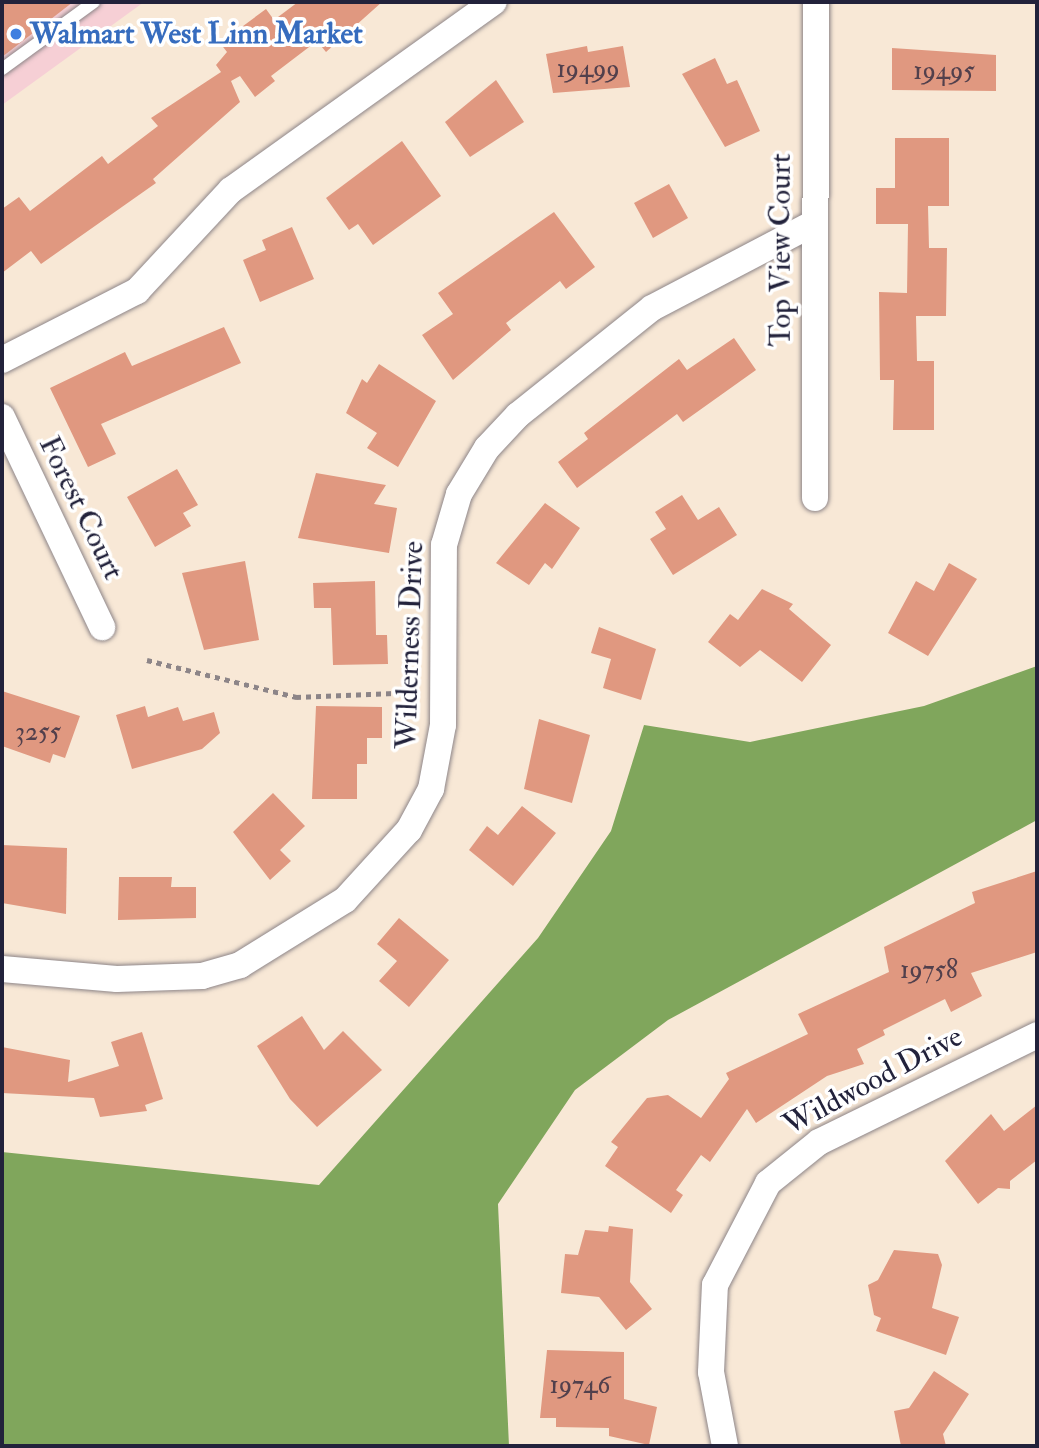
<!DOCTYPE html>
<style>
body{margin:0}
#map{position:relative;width:1039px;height:1448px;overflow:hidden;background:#f8e8d6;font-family:"IM FELL Double Pica",serif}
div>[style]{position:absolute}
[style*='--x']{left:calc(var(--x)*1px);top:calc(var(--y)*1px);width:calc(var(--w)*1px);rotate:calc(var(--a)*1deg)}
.built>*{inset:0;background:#f6cfd5}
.forest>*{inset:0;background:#80a65c}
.building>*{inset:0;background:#e09880}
.path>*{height:4.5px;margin-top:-2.25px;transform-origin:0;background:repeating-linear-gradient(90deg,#8d8588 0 5px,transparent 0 10px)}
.roads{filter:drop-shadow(0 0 2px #8d8588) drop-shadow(0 0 2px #8d8588)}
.lane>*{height:12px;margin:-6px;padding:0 6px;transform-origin:6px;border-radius:6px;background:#fff}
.street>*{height:26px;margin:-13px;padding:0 13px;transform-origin:13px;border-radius:13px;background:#fff}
.dots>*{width:19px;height:19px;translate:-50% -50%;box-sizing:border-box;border:4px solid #fff;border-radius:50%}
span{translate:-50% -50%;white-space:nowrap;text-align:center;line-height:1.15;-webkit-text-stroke:7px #fff;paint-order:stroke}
.number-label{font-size:26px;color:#52404c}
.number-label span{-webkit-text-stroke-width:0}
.shop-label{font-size:30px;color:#366cbe;font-weight:700}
.left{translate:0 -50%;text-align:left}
.street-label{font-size:30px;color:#22223b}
.frame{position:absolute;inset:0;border:4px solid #22223b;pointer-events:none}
</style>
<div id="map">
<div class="built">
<i style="clip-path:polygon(2px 2px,144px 2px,2px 105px)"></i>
</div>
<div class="forest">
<i style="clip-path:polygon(1037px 666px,1037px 820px,668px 1020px,575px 1090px,498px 1204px,509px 1446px,2px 1446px,2px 1152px,319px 1185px,538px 938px,611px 831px,644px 725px,750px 742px,924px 706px)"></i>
</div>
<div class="building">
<i style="clip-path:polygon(2px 2px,73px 2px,2px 57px)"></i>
<i style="clip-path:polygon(298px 2px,382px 2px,326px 52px,317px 41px,271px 76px,275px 81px,255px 97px,240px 76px,231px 81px,240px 102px,153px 179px,156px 183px,41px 264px,31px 251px,2px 273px,2px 209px,19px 197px,30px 211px,102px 156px,108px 164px,158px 126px,151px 118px,221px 72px,216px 65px,227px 52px,220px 43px,266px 9px,274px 20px)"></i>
<i style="clip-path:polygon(587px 46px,588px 52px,623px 46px,630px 87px,553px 93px,546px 54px)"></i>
<i style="clip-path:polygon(892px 48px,996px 55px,996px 91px,892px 90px)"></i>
<i style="clip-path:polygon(715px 58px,727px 84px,737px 80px,760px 131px,725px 147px,682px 74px)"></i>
<i style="clip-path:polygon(496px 80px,524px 122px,470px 157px,445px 122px)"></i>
<i style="clip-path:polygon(895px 138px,949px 138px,949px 206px,928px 206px,929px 248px,947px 248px,946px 316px,916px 316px,917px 361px,934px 361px,934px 430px,893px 430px,894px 380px,880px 380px,879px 292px,907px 293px,908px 224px,876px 224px,876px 188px,895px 188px)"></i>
<i style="clip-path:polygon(402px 141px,441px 196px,373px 245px,358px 224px,349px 230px,326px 198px)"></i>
<i style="clip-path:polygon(669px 184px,688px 218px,653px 238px,634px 203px)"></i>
<i style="clip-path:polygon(554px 212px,595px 267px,566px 289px,560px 281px,506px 323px,511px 330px,453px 380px,422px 335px,453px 314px,438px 293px)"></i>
<i style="clip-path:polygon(292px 227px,314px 279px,260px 302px,243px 260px,266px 250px,262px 240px)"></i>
<i style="clip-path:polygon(224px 327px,241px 363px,101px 424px,116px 454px,88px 467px,50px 388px,125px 352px,132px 366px)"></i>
<i style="clip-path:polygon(734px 338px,756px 370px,683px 422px,677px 414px,577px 488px,558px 462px,588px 439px,584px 433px,679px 359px,687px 370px)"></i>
<i style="clip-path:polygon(379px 364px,436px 401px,398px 467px,367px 448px,377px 433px,346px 413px,362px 379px,367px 383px)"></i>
<i style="clip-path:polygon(177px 469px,198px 505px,183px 513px,191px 526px,155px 547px,127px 497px)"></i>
<i style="clip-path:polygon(316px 473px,386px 485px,374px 504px,397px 508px,389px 553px,298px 538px)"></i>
<i style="clip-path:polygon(682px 495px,698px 520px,719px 507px,737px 535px,673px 575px,650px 539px,666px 529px,655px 512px)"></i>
<i style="clip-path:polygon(545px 503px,580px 528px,552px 569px,545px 563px,529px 585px,496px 563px)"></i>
<i style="clip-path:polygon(245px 561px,259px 640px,204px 650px,182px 573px)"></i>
<i style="clip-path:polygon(949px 563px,977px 579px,928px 656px,888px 633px,916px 581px,934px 591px)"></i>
<i style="clip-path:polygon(375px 581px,376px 635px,387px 635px,388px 664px,333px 665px,331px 608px,314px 608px,313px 583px)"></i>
<i style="clip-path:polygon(762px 589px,793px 604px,789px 609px,831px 645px,802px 682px,760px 650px,740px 667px,708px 642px,730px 614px,738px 620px)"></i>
<i style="clip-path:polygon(599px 627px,656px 649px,641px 700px,603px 688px,611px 659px,591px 653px)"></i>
<i style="clip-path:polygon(2px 691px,80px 716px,65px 758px,53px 754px,50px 763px,2px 746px)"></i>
<i style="clip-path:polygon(145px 706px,148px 717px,178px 707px,183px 721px,214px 712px,220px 733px,202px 749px,132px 769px,116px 715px)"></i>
<i style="clip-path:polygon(316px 706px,382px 707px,382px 738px,367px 738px,367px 764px,357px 764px,357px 799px,312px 799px)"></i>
<i style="clip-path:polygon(539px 719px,590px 735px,572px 803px,524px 789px)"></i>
<i style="clip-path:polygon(273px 793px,305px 826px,280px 850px,291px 861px,270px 880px,233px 832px)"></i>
<i style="clip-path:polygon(522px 806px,556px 833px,513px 886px,469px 850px,487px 826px,498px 835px)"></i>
<i style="clip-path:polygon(2px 845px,67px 848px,66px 914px,2px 903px)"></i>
<i style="clip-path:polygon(1037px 871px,1037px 952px,971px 973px,982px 996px,951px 1012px,945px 999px,883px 1030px,885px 1035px,857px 1049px,864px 1064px,827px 1076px,756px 1123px,747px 1109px,710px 1162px,701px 1155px,676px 1190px,683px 1195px,671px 1213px,605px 1166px,618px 1147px,611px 1142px,647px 1098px,668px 1095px,701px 1118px,729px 1079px,726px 1073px,808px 1034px,798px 1014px,889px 972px,884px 947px,975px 903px,972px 892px)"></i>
<i style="clip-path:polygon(119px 877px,172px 877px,171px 887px,196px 887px,196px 918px,118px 920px)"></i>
<i style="clip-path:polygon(399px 918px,449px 960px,409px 1007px,379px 981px,397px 961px,377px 944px)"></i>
<i style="clip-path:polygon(302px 1016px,324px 1050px,343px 1031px,382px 1070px,317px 1127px,290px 1099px,257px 1046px)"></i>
<i style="clip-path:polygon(142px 1032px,163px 1099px,145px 1105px,147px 1111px,100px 1117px,94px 1098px,2px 1093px,2px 1047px,70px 1060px,68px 1082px,119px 1066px,111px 1042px)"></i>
<i style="clip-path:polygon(1037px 1105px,1037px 1160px,1010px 1181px,1010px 1189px,998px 1188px,978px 1204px,945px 1161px,991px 1114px,1004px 1131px)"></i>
<i style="clip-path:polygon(609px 1226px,633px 1229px,630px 1282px,652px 1309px,626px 1330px,599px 1297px,561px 1293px,565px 1254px,578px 1255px,585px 1230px,608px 1232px)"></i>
<i style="clip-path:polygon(894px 1250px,938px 1254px,942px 1265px,932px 1308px,959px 1317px,946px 1355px,876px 1331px,881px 1318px,874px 1315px,868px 1285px,878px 1280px)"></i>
<i style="clip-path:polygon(547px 1350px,624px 1352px,624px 1399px,657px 1407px,649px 1445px,609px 1436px,609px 1428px,556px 1427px,556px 1418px,540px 1418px)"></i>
<i style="clip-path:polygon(934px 1371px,969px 1394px,943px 1434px,946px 1446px,901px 1446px,894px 1411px,909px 1408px)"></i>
</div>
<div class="path">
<i style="--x:147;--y:660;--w:154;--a:13.9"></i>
<i style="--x:296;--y:697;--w:123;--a:-2.3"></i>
</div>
<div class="roads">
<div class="lane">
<i style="--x:2;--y:69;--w:114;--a:-36.1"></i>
</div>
<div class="street">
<i style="--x:2;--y:360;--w:152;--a:-27.1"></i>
<i style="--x:137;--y:291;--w:138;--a:-47.1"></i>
<i style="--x:231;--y:190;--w:323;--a:-35.6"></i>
<i style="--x:2;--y:417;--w:233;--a:64.5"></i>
<i style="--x:815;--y:498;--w:496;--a:-89.9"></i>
<i style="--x:2;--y:969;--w:115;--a:5"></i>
<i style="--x:117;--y:979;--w:85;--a:-2"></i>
<i style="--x:202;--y:976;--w:40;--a:-16"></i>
<i style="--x:240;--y:965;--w:123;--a:-31.8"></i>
<i style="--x:345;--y:900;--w:95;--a:-47.6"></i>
<i style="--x:409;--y:830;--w:47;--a:-61.8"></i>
<i style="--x:431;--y:789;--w:65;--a:-79.4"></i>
<i style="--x:443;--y:725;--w:180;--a:-89.7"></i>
<i style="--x:444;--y:545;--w:53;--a:-73.6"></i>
<i style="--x:459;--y:494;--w:54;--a:-58.7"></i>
<i style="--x:487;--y:448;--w:45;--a:-46.8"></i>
<i style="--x:518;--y:415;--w:171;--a:-38.6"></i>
<i style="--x:652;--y:308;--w:183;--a:-27.7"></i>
<i style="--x:725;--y:1446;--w:75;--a:-100.7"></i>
<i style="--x:711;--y:1372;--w:87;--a:-87.4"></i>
<i style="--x:715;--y:1285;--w:115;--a:-62.5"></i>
<i style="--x:768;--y:1183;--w:65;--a:-38.8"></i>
<i style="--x:819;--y:1142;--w:243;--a:-26.1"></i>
</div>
</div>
<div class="dots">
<i style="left:16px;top:34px;background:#3f7fe0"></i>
</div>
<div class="number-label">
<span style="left:588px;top:70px">19499</span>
<span style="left:944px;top:72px">19495</span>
<span style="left:38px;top:733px">3255</span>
<span style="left:929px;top:971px">19758</span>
<span style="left:580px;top:1386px">19746</span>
</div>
<div class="shop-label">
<span class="left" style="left:30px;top:34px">Walmart West Linn Market</span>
</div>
<div class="street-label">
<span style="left:781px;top:250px;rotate:-90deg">Top View Court</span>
<span style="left:81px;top:508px;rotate:64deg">Forest Court</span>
<span style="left:410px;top:645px;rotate:-88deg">Wilderness Drive</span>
<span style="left:873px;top:1081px;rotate:-28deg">Wildwood Drive</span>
</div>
<div class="frame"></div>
</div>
